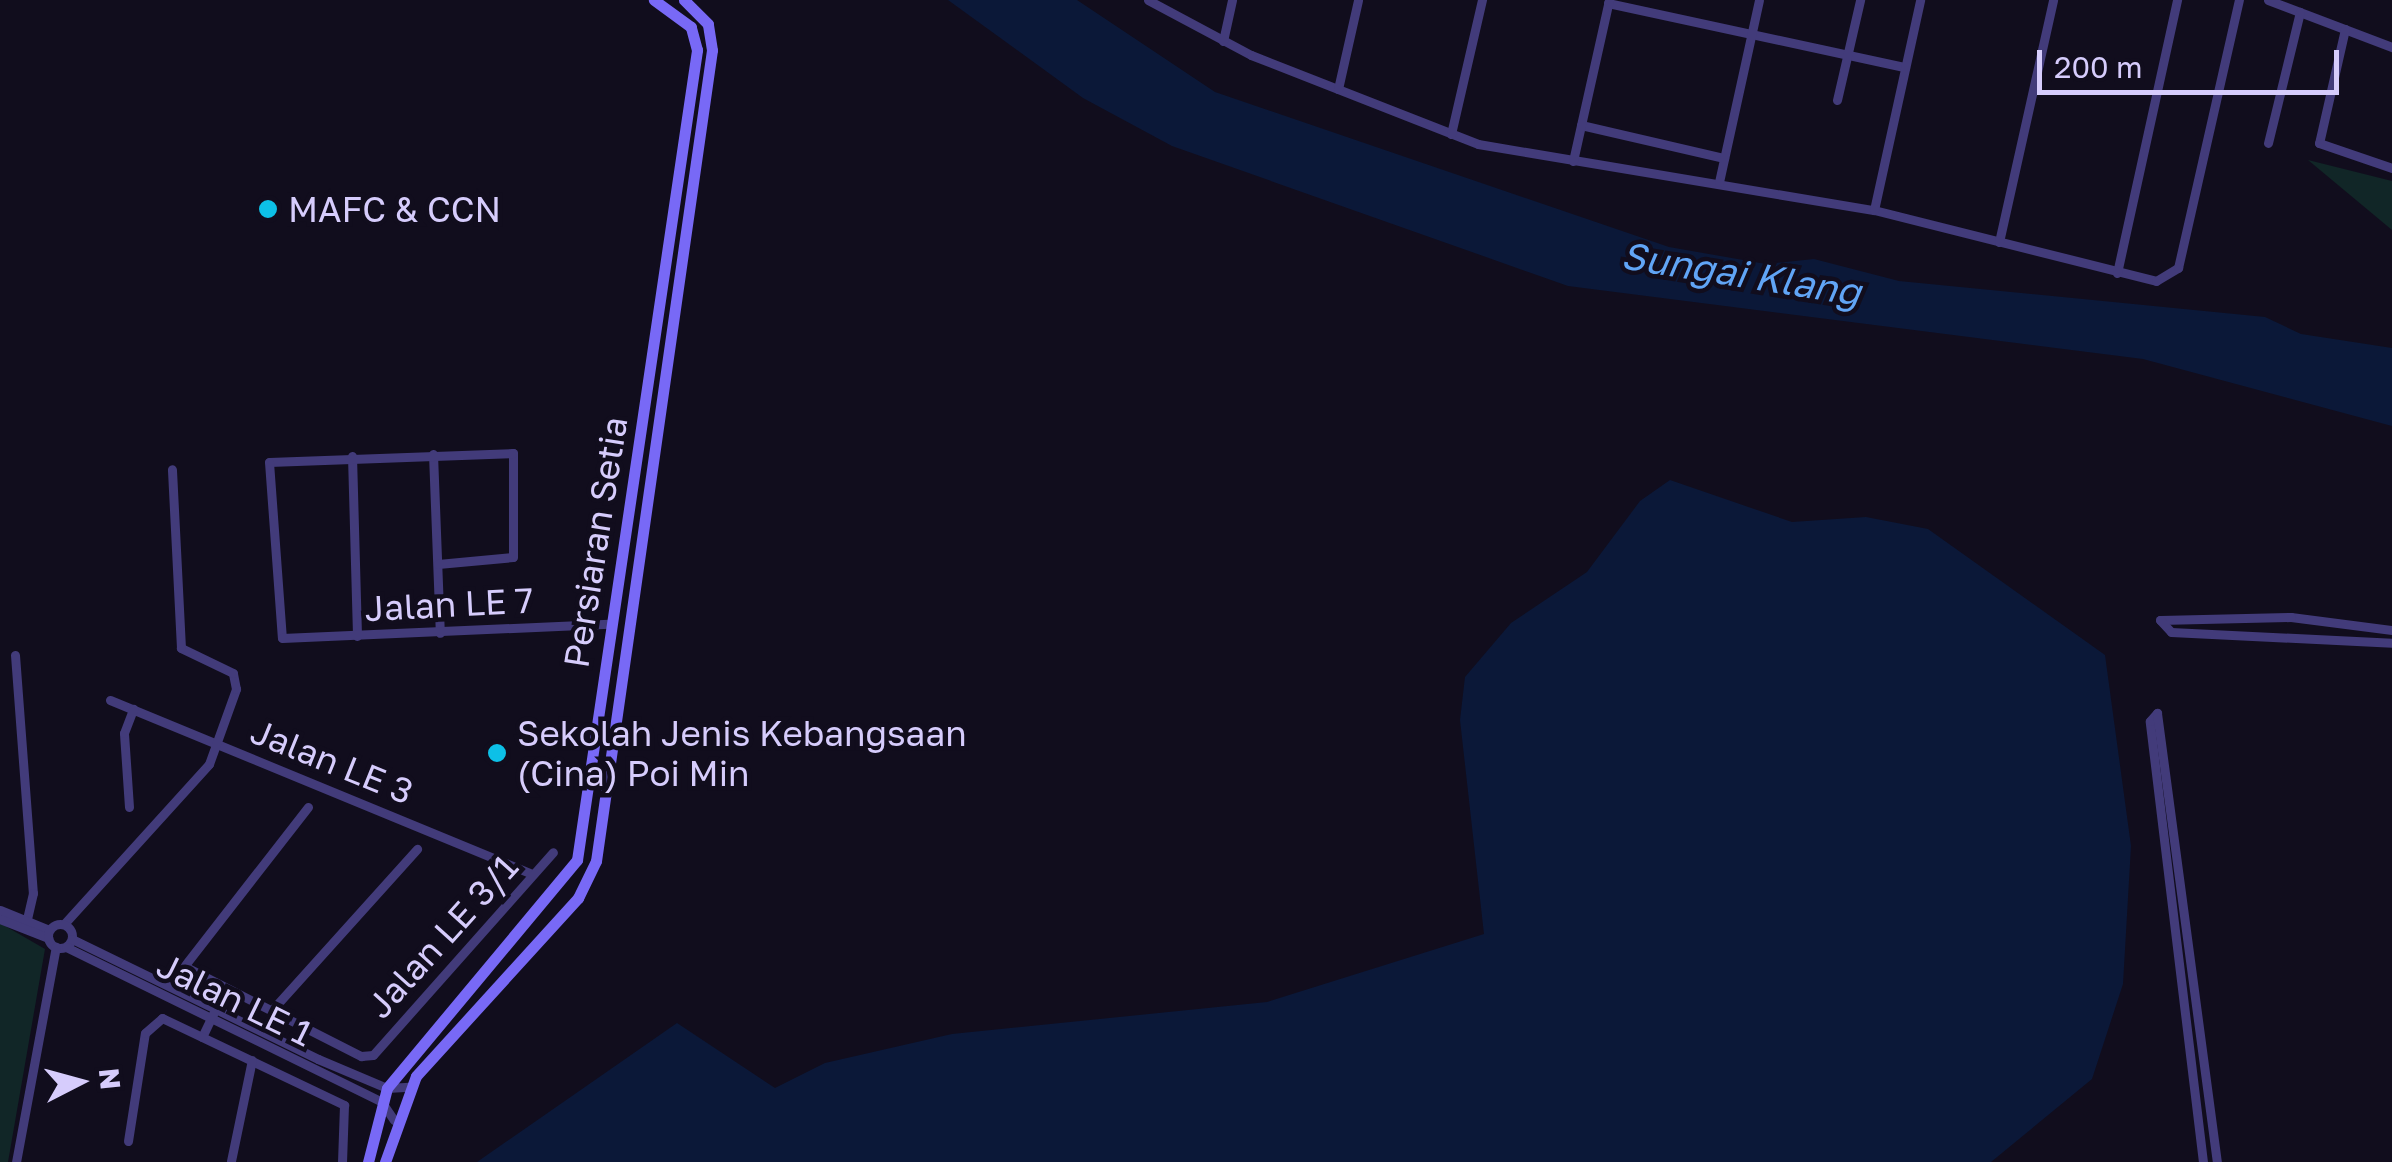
<!DOCTYPE html>
<style>
body{margin:0}
#map{position:relative;width:2392px;height:1162px;overflow:hidden;background:#110d1d;font-family:"Golos Text",sans-serif}
div>[style]{position:absolute}
[style*='--x']{left:calc(var(--x)*1px);top:calc(var(--y)*1px);width:calc(var(--w)*1px);rotate:calc(var(--a)*1deg)}
.green>*{inset:0;background:#112627}
.water>*{inset:0;background:#0b1838}
.street>*{height:9px;margin:-4.5px;padding:0 4.5px;transform-origin:4.5px;border-radius:4.5px;background:#423b7a}
.street>.ring{margin:-4.5px;padding:0;box-sizing:content-box;background:none;border:9px solid #423b7a;border-radius:50%}
.secondary>*{height:11px;margin:-5.5px;padding:0 5.5px;transform-origin:5.5px;border-radius:5.5px;background:#7869f6}
.dots>*{width:28px;height:28px;translate:-50% -50%;box-sizing:border-box;border:5px solid #110d1d;border-radius:50%}
span{translate:-50% -50%;white-space:nowrap;text-align:center;line-height:1.15;-webkit-text-stroke:9px #110d1d;paint-order:stroke}
.poi-label{font-size:35px;color:#d6ccfc}
.left{translate:0 -50%;text-align:left}
.street-label{font-size:35px;color:#d6ccfc}
.water-label{font-size:38px;color:#61a5f6;font-style:italic}
.north{position:absolute;left:30px;top:1032px;width:100px;height:100px;-webkit-text-stroke:8px #110d1d;paint-order:stroke;rotate:84deg;font-size:28px;font-weight:700;line-height:40px;text-align:center;color:#d6ccfc}
.north::after{content:'';display:block;margin:auto;width:35px;height:45px;background:#d6ccfc;clip-path:polygon(50% 0,100% 100%,50% 72%,0 100%)}
.scale{position:absolute;left:2037px;top:50px;width:302px;height:45px;box-sizing:border-box;border:5px solid #d6ccfc;border-top:0;padding-left:12px;font-size:30px;line-height:35px;white-space:nowrap;color:#d6ccfc;-webkit-text-stroke:8px #110d1d;paint-order:stroke}
</style>
<div id="map">
<div class="green">
<i style="clip-path:polygon(2308px 160px,2392px 181px,2392px 230px)"></i>
<i style="clip-path:polygon(0 923px,45px 949px,8px 1162px,0 1162px)"></i>
</div>
<div class="water">
<i style="clip-path:polygon(948px 0,1077px 0,1215px 92px,1669px 247px,1766px 264px,1814px 259px,1899px 281px,2265px 317px,2301px 334px,2392px 348px,2392px 426px,2143px 359px,1568px 286px,1172px 146px,1083px 98px)"></i>
<i style="clip-path:polygon(1670px 480px,1792px 522px,1866px 517px,1928px 529px,2105px 655px,2131px 846px,2123px 984px,2092px 1079px,1991px 1162px,477px 1162px,677px 1023px,775px 1088px,825px 1063px,952px 1034px,1267px 1002px,1484px 934px,1460px 720px,1465px 677px,1511px 623px,1587px 572px,1640px 501px)"></i>
</div>
<div class="street">
<i style="--x:1148;--y:0;--w:117;--a:28.1"></i>
<i style="--x:1251;--y:55;--w:244;--a:21.4"></i>
<i style="--x:1478;--y:144;--w:401;--a:9.5"></i>
<i style="--x:1874;--y:210;--w:291;--a:14.1"></i>
<i style="--x:2156;--y:281;--w:26;--a:-31"></i>
<i style="--x:2178;--y:268;--w:275;--a:-77.2"></i>
<i style="--x:2268;--y:0;--w:133;--a:20.8"></i>
<i style="--x:1608;--y:3;--w:304;--a:12.2"></i>
<i style="--x:2345;--y:29;--w:117;--a:102.8"></i>
<i style="--x:2319;--y:143;--w:77;--a:18.9"></i>
<i style="--x:1223;--y:41;--w:42;--a:-77.6"></i>
<i style="--x:1338;--y:89;--w:91;--a:-77.3"></i>
<i style="--x:1837;--y:100;--w:103;--a:-77"></i>
<i style="--x:1581;--y:125;--w:147;--a:13"></i>
<i style="--x:1451;--y:134;--w:138;--a:-77"></i>
<i style="--x:2268;--y:143;--w:135;--a:-76.3"></i>
<i style="--x:1573;--y:161;--w:165;--a:-77.4"></i>
<i style="--x:1719;--y:182;--w:186;--a:-77.6"></i>
<i style="--x:1874;--y:210;--w:215;--a:-77.6"></i>
<i style="--x:1999;--y:242;--w:248;--a:-77.4"></i>
<i style="--x:2117;--y:273;--w:280;--a:-77.6"></i>
<i style="--x:433;--y:454;--w:179;--a:87.8"></i>
<i style="--x:352;--y:456;--w:180;--a:88.4"></i>
<i style="--x:438;--y:564;--w:75;--a:-5.3"></i>
<i style="--x:513;--y:557;--w:104;--a:-90"></i>
<i style="--x:513;--y:453;--w:244;--a:177.9"></i>
<i style="--x:269;--y:462;--w:176;--a:85.8"></i>
<i style="--x:282;--y:638;--w:327;--a:-2.5"></i>
<i style="--x:2392;--y:630;--w:102;--a:-172.7"></i>
<i style="--x:2291;--y:617;--w:131;--a:178.7"></i>
<i style="--x:2160;--y:620;--w:16;--a:47"></i>
<i style="--x:2171;--y:632;--w:221;--a:2.8"></i>
<i style="--x:15;--y:655;--w:239;--a:85.7"></i>
<i style="--x:33;--y:893;--w:36;--a:103"></i>
<i style="--x:110;--y:700;--w:457;--a:22.4"></i>
<i style="--x:129;--y:807;--w:74;--a:-93.9"></i>
<i style="--x:124;--y:733;--w:26;--a:-69"></i>
<i style="--x:308;--y:807;--w:202;--a:127.9"></i>
<i style="--x:184;--y:966;--w:199;--a:27"></i>
<i style="--x:361;--y:1056;--w:12;--a:-5"></i>
<i style="--x:373;--y:1055;--w:271;--a:-48.4"></i>
<i style="--x:0;--y:910;--w:53;--a:22.2"></i>
<i style="--x:0;--y:919;--w:52;--a:21.6"></i>
<i style="--x:64;--y:924;--w:216;--a:-47.8"></i>
<i style="--x:209;--y:764;--w:80;--a:-70.2"></i>
<i style="--x:236;--y:689;--w:16;--a:-101"></i>
<i style="--x:233;--y:673;--w:58;--a:-154.3"></i>
<i style="--x:181;--y:648;--w:179;--a:-92.9"></i>
<i class="ring" style="left:48px;top:924px;width:15px;height:15px"></i>
<i style="--x:72;--y:939;--w:274;--a:26"></i>
<i style="--x:318;--y:1059;--w:75;--a:22.8"></i>
<i style="--x:387;--y:1088;--w:22;--a:-3"></i>
<i style="--x:66;--y:947;--w:351;--a:26.1"></i>
<i style="--x:381;--y:1101;--w:23;--a:56"></i>
<i style="--x:272;--y:1010;--w:217;--a:-48"></i>
<i style="--x:202;--y:1037;--w:53;--a:-64.4"></i>
<i style="--x:128;--y:1141;--w:109;--a:-81.1"></i>
<i style="--x:145;--y:1033;--w:23;--a:-41"></i>
<i style="--x:162;--y:1018;--w:202;--a:25.5"></i>
<i style="--x:344;--y:1105;--w:57;--a:92"></i>
<i style="--x:231;--y:1161;--w:103;--a:-78.3"></i>
<i style="--x:16;--y:1162;--w:219;--a:-79.5"></i>
<i style="--x:2203;--y:1162;--w:444;--a:-96.9"></i>
<i style="--x:2150;--y:721;--w:11;--a:-49"></i>
<i style="--x:2157;--y:713;--w:453;--a:82.4"></i>
</div>
<div class="secondary">
<i style="--x:368;--y:1162;--w:76;--a:-75.6"></i>
<i style="--x:387;--y:1088;--w:297;--a:-50.2"></i>
<i style="--x:577;--y:860;--w:819;--a:-81.57"></i>
<i style="--x:697;--y:50;--w:24;--a:-105"></i>
<i style="--x:691;--y:27;--w:46;--a:-143.9"></i>
<i style="--x:385;--y:1162;--w:91;--a:-70.2"></i>
<i style="--x:416;--y:1076;--w:241;--a:-47.7"></i>
<i style="--x:578;--y:898;--w:41;--a:-64.1"></i>
<i style="--x:596;--y:861;--w:819;--a:-81.86"></i>
<i style="--x:712;--y:50;--w:26;--a:-99"></i>
<i style="--x:708;--y:24;--w:34;--a:-135"></i>
</div>
<div class="dots">
<i style="left:268px;top:209px;background:#0dc0e7"></i>
<i style="left:497px;top:753px;background:#0dc0e7"></i>
</div>
<div class="poi-label">
<span class="left" style="left:288px;top:209px">MAFC &amp; CCN</span>
<span class="left" style="left:517px;top:753px">Sekolah Jenis Kebangsaan<br>(Cina) Poi Min</span>
</div>
<div class="street-label">
<span style="left:595px;top:542px;rotate:-81deg">Persiaran Setia</span>
<span style="left:449px;top:604px;rotate:-3deg">Jalan LE 7</span>
<span style="left:332px;top:761px;rotate:22deg">Jalan LE 3</span>
<span style="left:442px;top:936px;rotate:-48deg">Jalan LE 3/1</span>
<span style="left:235px;top:999px;rotate:26deg">Jalan LE 1</span>
</div>
<div class="water-label">
<span style="left:1741px;top:273px;rotate:9deg">Sungai Klang</span>
</div>
<div class="north">N</div>
<div class="scale">200 m</div>
</div>
